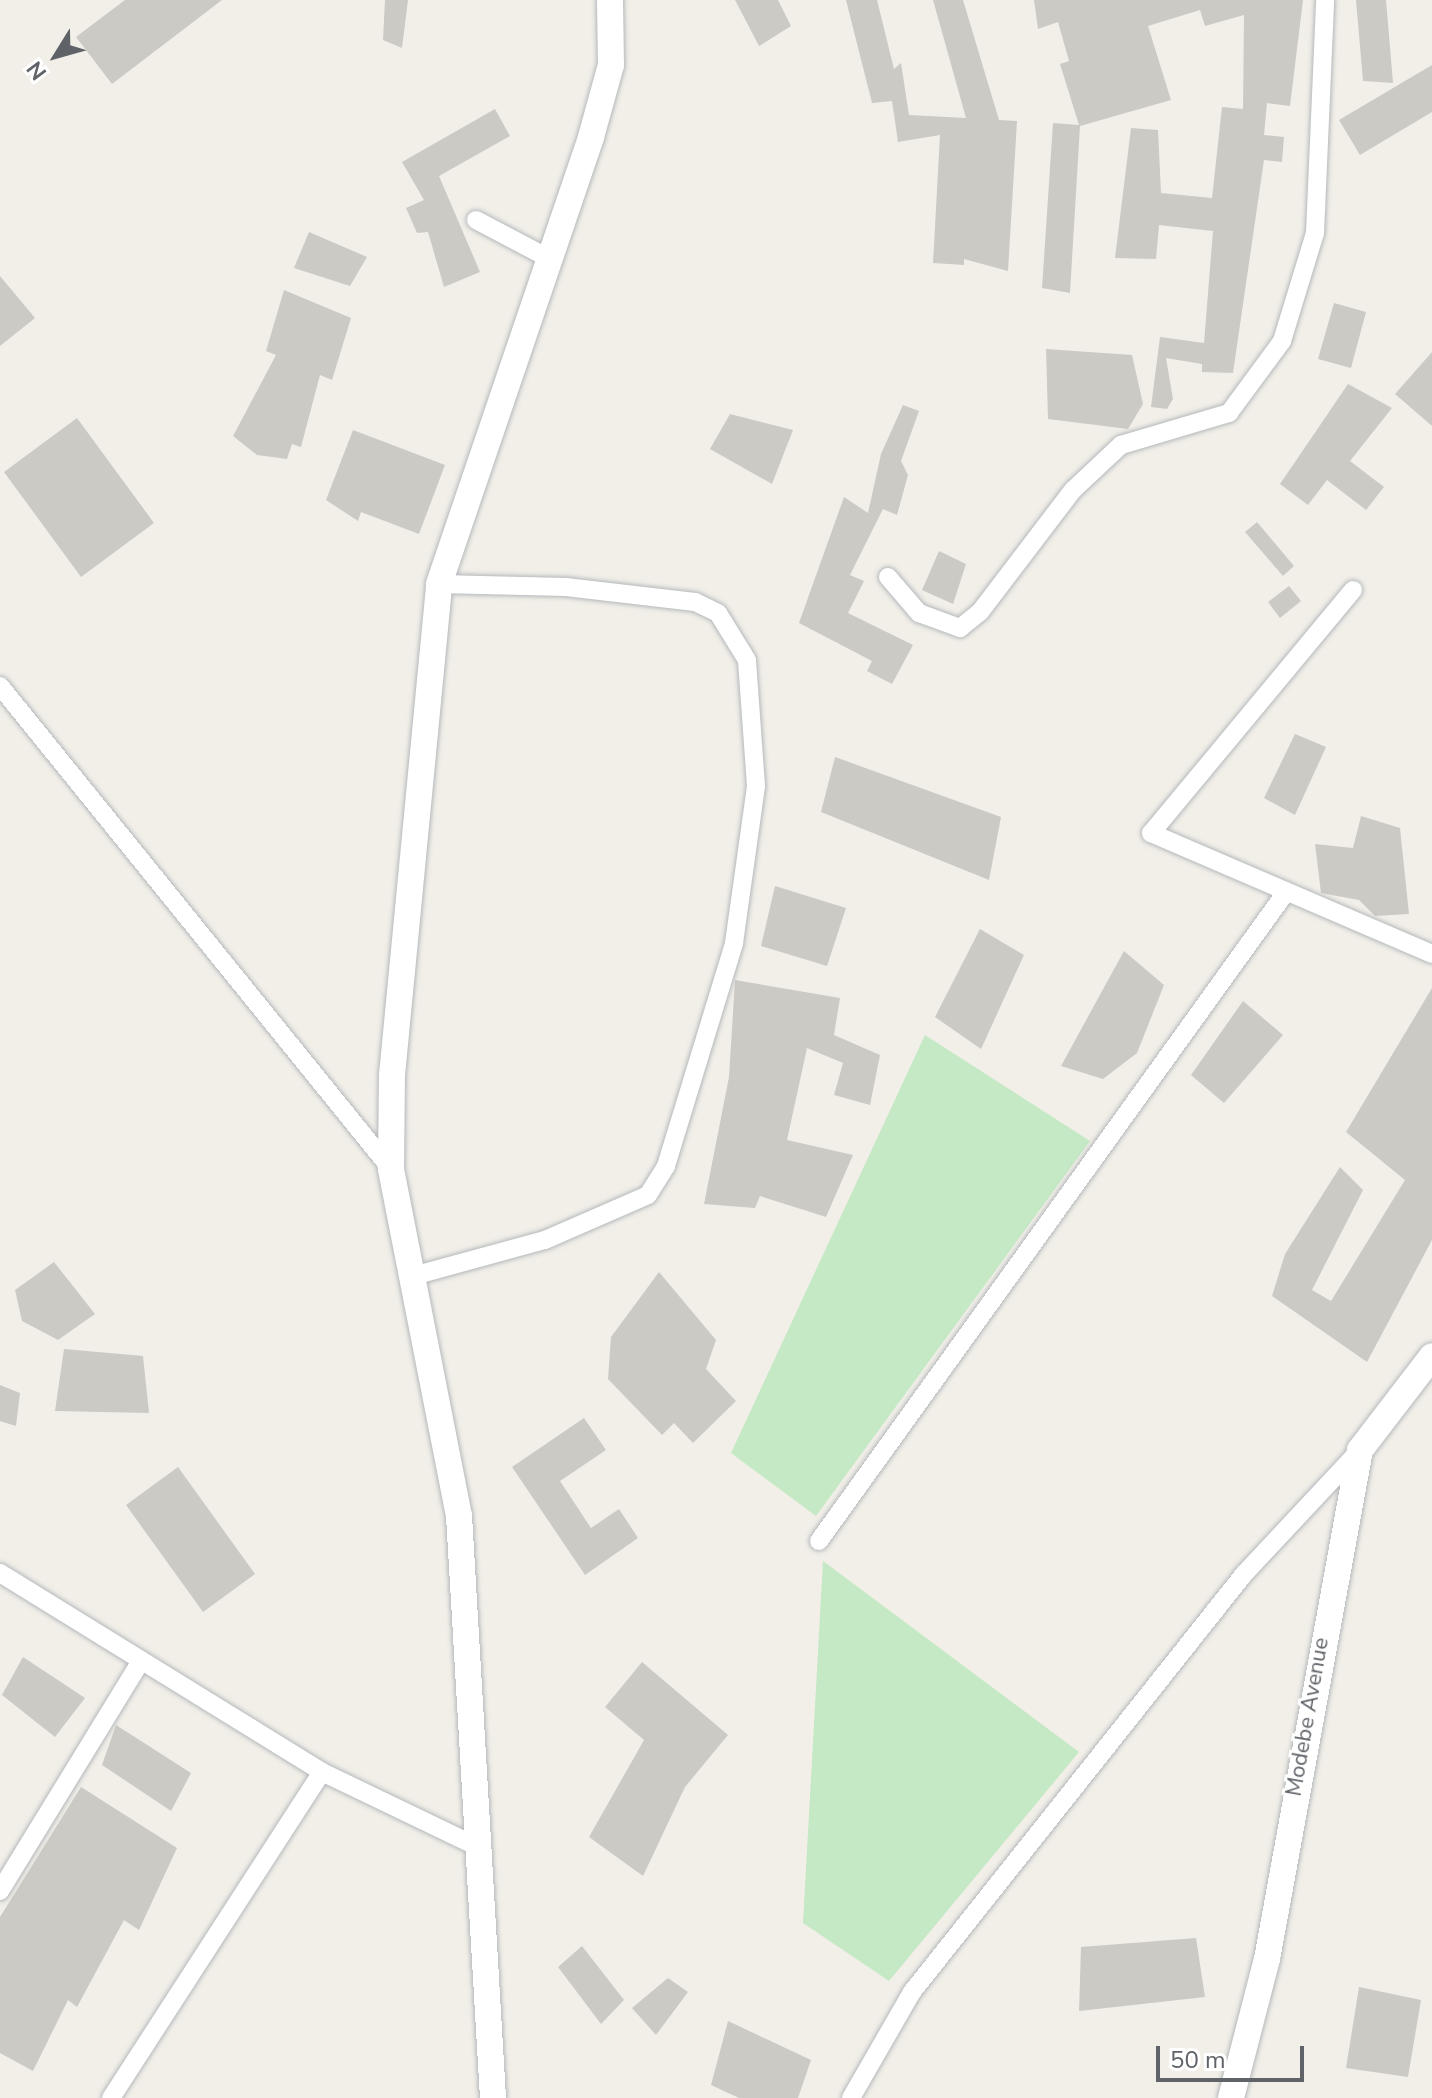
<!DOCTYPE html>
<style>
body{margin:0}
#map{position:relative;width:1432px;height:2098px;overflow:hidden;background:#f1efe8;font-family:"Nunito Sans",sans-serif}
div>[style]{position:absolute}
[style*='--x']{left:calc(var(--x)*1px);top:calc(var(--y)*1px);width:calc(var(--w)*1px);rotate:calc(var(--a)*1deg)}
.green>*{inset:0;background:#c5e8c5}
.building>*{inset:0;background:#cccac5}
.roads{filter:drop-shadow(0 0 2px #b5b8bc) drop-shadow(0 0 2px #b5b8bc)}
.street>*{height:18px;margin:-9px;padding:0 9px;transform-origin:9px;border-radius:9px;background:#fff}
.secondary>*{height:26px;margin:-13px;padding:0 13px;transform-origin:13px;border-radius:13px;background:#fff}
span{translate:-50% -50%;white-space:nowrap;text-align:center;line-height:1.15;-webkit-text-stroke:6px #fff;paint-order:stroke}
.street-label{font-size:22px;color:#5f6368}
.north{position:absolute;left:16px;top:16px;width:80px;height:80px;-webkit-text-stroke:6px #fff;paint-order:stroke;rotate:233deg;font-size:22px;font-weight:700;line-height:32px;text-align:center;color:#5f6368}
.north::after{content:'';display:block;margin:auto;width:28px;height:36px;background:#5f6368;clip-path:polygon(50% 0,100% 100%,50% 72%,0 100%)}
.scale{position:absolute;left:1156px;top:2046px;width:148px;height:36px;box-sizing:border-box;border:4px solid #5f6368;border-top:0;padding-left:10px;font-size:24px;line-height:28px;white-space:nowrap;color:#5f6368;-webkit-text-stroke:6px #fff;paint-order:stroke}
</style>
<div id="map">
<div class="green">
<i style="clip-path:polygon(925px 1035px,1090px 1141px,816px 1516px,731px 1453px)"></i>
<i style="clip-path:polygon(823px 1561px,1079px 1752px,889px 1981px,803px 1923px)"></i>
</div>
<div class="building">
<i style="clip-path:polygon(125px 0,222px 0,112px 84px,76px 37px)"></i>
<i style="clip-path:polygon(385px 0,408px 0,402px 48px,383px 40px)"></i>
<i style="clip-path:polygon(735px 0,778px 0,791px 26px,759px 46px)"></i>
<i style="clip-path:polygon(846px 0,877px 0,894px 69px,901px 63px,909px 115px,966px 118px,933px 0,963px 0,999px 120px,1017px 121px,1008px 271px,964px 259px,964px 265px,933px 263px,940px 135px,898px 142px,892px 101px,872px 103px)"></i>
<i style="clip-path:polygon(1034px 0,1303px 0,1290px 106px,1267px 103px,1264px 135px,1284px 137px,1282px 162px,1264px 160px,1233px 373px,1202px 372px,1202px 364px,1166px 358px,1173px 399px,1167px 409px,1151px 407px,1160px 337px,1204px 343px,1213px 231px,1159px 225px,1156px 259px,1115px 258px,1131px 128px,1158px 130px,1161px 193px,1212px 198px,1222px 107px,1243px 109px,1244px 15px,1205px 26px,1200px 10px,1148px 26px,1171px 100px,1080px 126px,1070px 293px,1042px 288px,1053px 123px,1079px 125px,1060px 64px,1069px 61px,1058px 22px,1038px 29px)"></i>
<i style="clip-path:polygon(1356px 0,1386px 0,1393px 83px,1363px 81px)"></i>
<i style="clip-path:polygon(1432px 65px,1432px 112px,1360px 155px,1339px 120px)"></i>
<i style="clip-path:polygon(495px 109px,510px 136px,439px 176px,480px 272px,444px 287px,428px 232px,417px 233px,406px 208px,424px 200px,402px 162px)"></i>
<i style="clip-path:polygon(309px 232px,367px 257px,350px 286px,294px 268px)"></i>
<i style="clip-path:polygon(0 276px,35px 318px,0 346px)"></i>
<i style="clip-path:polygon(284px 290px,351px 318px,332px 380px,320px 375px,301px 447px,292px 444px,287px 459px,257px 455px,233px 436px,276px 355px,266px 351px)"></i>
<i style="clip-path:polygon(1334px 303px,1366px 312px,1351px 368px,1318px 359px)"></i>
<i style="clip-path:polygon(1046px 349px,1132px 355px,1143px 404px,1128px 429px,1048px 419px)"></i>
<i style="clip-path:polygon(1432px 352px,1432px 426px,1395px 394px)"></i>
<i style="clip-path:polygon(1348px 384px,1392px 408px,1350px 461px,1384px 487px,1366px 510px,1327px 480px,1308px 505px,1280px 484px)"></i>
<i style="clip-path:polygon(903px 405px,919px 411px,901px 461px,908px 475px,897px 515px,883px 509px,850px 575px,864px 581px,848px 613px,913px 645px,892px 684px,867px 671px,872px 661px,799px 623px,844px 497px,868px 513px,881px 454px)"></i>
<i style="clip-path:polygon(730px 414px,793px 430px,772px 484px,710px 449px)"></i>
<i style="clip-path:polygon(77px 418px,154px 523px,81px 577px,4px 472px)"></i>
<i style="clip-path:polygon(353px 430px,445px 465px,419px 534px,361px 512px,358px 521px,326px 500px)"></i>
<i style="clip-path:polygon(1257px 522px,1294px 566px,1283px 576px,1245px 532px)"></i>
<i style="clip-path:polygon(939px 551px,966px 564px,953px 604px,922px 590px)"></i>
<i style="clip-path:polygon(1289px 586px,1301px 601px,1280px 618px,1268px 602px)"></i>
<i style="clip-path:polygon(1295px 734px,1326px 747px,1295px 815px,1264px 798px)"></i>
<i style="clip-path:polygon(835px 757px,1001px 817px,989px 880px,821px 812px)"></i>
<i style="clip-path:polygon(1361px 816px,1400px 828px,1409px 914px,1375px 916px,1359px 900px,1321px 893px,1315px 844px,1353px 848px)"></i>
<i style="clip-path:polygon(775px 886px,846px 908px,827px 966px,761px 946px)"></i>
<i style="clip-path:polygon(980px 929px,1024px 955px,981px 1049px,935px 1017px)"></i>
<i style="clip-path:polygon(1124px 951px,1164px 985px,1137px 1053px,1103px 1079px,1061px 1066px)"></i>
<i style="clip-path:polygon(735px 980px,840px 998px,834px 1035px,880px 1055px,870px 1105px,834px 1095px,843px 1063px,807px 1048px,787px 1140px,853px 1155px,826px 1217px,760px 1196px,755px 1208px,704px 1204px,729px 1077px)"></i>
<i style="clip-path:polygon(1432px 988px,1432px 1240px,1367px 1362px,1272px 1296px,1285px 1254px,1340px 1167px,1363px 1190px,1312px 1290px,1331px 1301px,1405px 1180px,1346px 1132px)"></i>
<i style="clip-path:polygon(1243px 1001px,1283px 1035px,1224px 1103px,1191px 1075px)"></i>
<i style="clip-path:polygon(54px 1262px,95px 1314px,58px 1340px,22px 1321px,15px 1290px)"></i>
<i style="clip-path:polygon(659px 1272px,716px 1340px,706px 1369px,736px 1401px,693px 1443px,674px 1423px,662px 1435px,608px 1379px,611px 1337px)"></i>
<i style="clip-path:polygon(64px 1349px,143px 1356px,149px 1413px,55px 1411px)"></i>
<i style="clip-path:polygon(0 1385px,20px 1393px,16px 1426px,0 1421px)"></i>
<i style="clip-path:polygon(584px 1418px,606px 1450px,560px 1481px,591px 1528px,619px 1509px,638px 1538px,585px 1575px,512px 1467px)"></i>
<i style="clip-path:polygon(178px 1467px,255px 1574px,203px 1612px,126px 1505px)"></i>
<i style="clip-path:polygon(23px 1657px,85px 1698px,55px 1737px,2px 1695px)"></i>
<i style="clip-path:polygon(642px 1662px,728px 1735px,685px 1787px,643px 1876px,589px 1837px,644px 1740px,605px 1707px)"></i>
<i style="clip-path:polygon(116px 1725px,191px 1773px,171px 1811px,102px 1765px)"></i>
<i style="clip-path:polygon(81px 1787px,177px 1848px,139px 1930px,124px 1920px,77px 2007px,68px 2000px,33px 2071px,0 2053px,0 1917px)"></i>
<i style="clip-path:polygon(1196px 1938px,1205px 1997px,1079px 2011px,1081px 1947px)"></i>
<i style="clip-path:polygon(582px 1946px,624px 2000px,601px 2024px,558px 1967px)"></i>
<i style="clip-path:polygon(668px 1978px,688px 1992px,656px 2035px,632px 2008px)"></i>
<i style="clip-path:polygon(1359px 1987px,1421px 2000px,1408px 2077px,1346px 2068px)"></i>
<i style="clip-path:polygon(728px 2021px,811px 2060px,798px 2098px,739px 2098px,711px 2085px)"></i>
</div>
<div class="roads">
<div class="street">
<i style="--x:476;--y:220;--w:86;--a:27.8"></i>
<i style="--x:888;--y:577;--w:48;--a:49.3"></i>
<i style="--x:919;--y:613;--w:44;--a:20.1"></i>
<i style="--x:960;--y:628;--w:26;--a:-39"></i>
<i style="--x:980;--y:612;--w:153;--a:-52.7"></i>
<i style="--x:1073;--y:490;--w:66;--a:-43.2"></i>
<i style="--x:1121;--y:445;--w:113;--a:-16.5"></i>
<i style="--x:1229;--y:413;--w:89;--a:-53.6"></i>
<i style="--x:1282;--y:341;--w:113;--a:-73"></i>
<i style="--x:1315;--y:233;--w:233;--a:-87.5"></i>
<i style="--x:1353;--y:590;--w:316;--a:129.7"></i>
<i style="--x:1151;--y:833;--w:306;--a:23.3"></i>
<i style="--x:0;--y:686;--w:621;--a:51.01"></i>
<i style="--x:413;--y:1276;--w:137;--a:-15.3"></i>
<i style="--x:545;--y:1240;--w:112;--a:-23.6"></i>
<i style="--x:648;--y:1195;--w:34;--a:-58"></i>
<i style="--x:666;--y:1166;--w:233;--a:-73"></i>
<i style="--x:734;--y:943;--w:159;--a:-82"></i>
<i style="--x:756;--y:786;--w:126;--a:-94.1"></i>
<i style="--x:747;--y:660;--w:55;--a:-121.7"></i>
<i style="--x:718;--y:613;--w:25;--a:-154"></i>
<i style="--x:695;--y:602;--w:130;--a:-173.4"></i>
<i style="--x:566;--y:587;--w:127;--a:-178.6"></i>
<i style="--x:819;--y:1541;--w:800;--a:-54.26"></i>
<i style="--x:0;--y:1573;--w:379;--a:31.7"></i>
<i style="--x:322;--y:1772;--w:169;--a:25.7"></i>
<i style="--x:0;--y:1891;--w:270;--a:-58.5"></i>
<i style="--x:111;--y:2098;--w:388;--a:-57.1"></i>
<i style="--x:851;--y:2098;--w:122;--a:-60.1"></i>
<i style="--x:912;--y:1992;--w:534;--a:-51.54"></i>
<i style="--x:1244;--y:1574;--w:168;--a:-46.9"></i>
</div>
<div class="secondary">
<i style="--x:493;--y:2098;--w:583;--a:-93.34"></i>
<i style="--x:459;--y:1516;--w:354;--a:-101.1"></i>
<i style="--x:391;--y:1169;--w:94;--a:-89.4"></i>
<i style="--x:392;--y:1075;--w:493;--a:-84.5"></i>
<i style="--x:439;--y:584;--w:472;--a:-71.2"></i>
<i style="--x:591;--y:137;--w:75;--a:-74.5"></i>
<i style="--x:611;--y:65;--w:65;--a:-90.9"></i>
<i style="--x:1231;--y:2098;--w:144;--a:-75.5"></i>
<i style="--x:1267;--y:1959;--w:517;--a:-79.65"></i>
<i style="--x:1360;--y:1450;--w:118;--a:-52.5"></i>
</div>
</div>
<div class="street-label">
<span style="left:1308px;top:1717px;rotate:-80deg">Modebe Avenue</span>
</div>
<div class="north">N</div>
<div class="scale">50 m</div>
</div>
